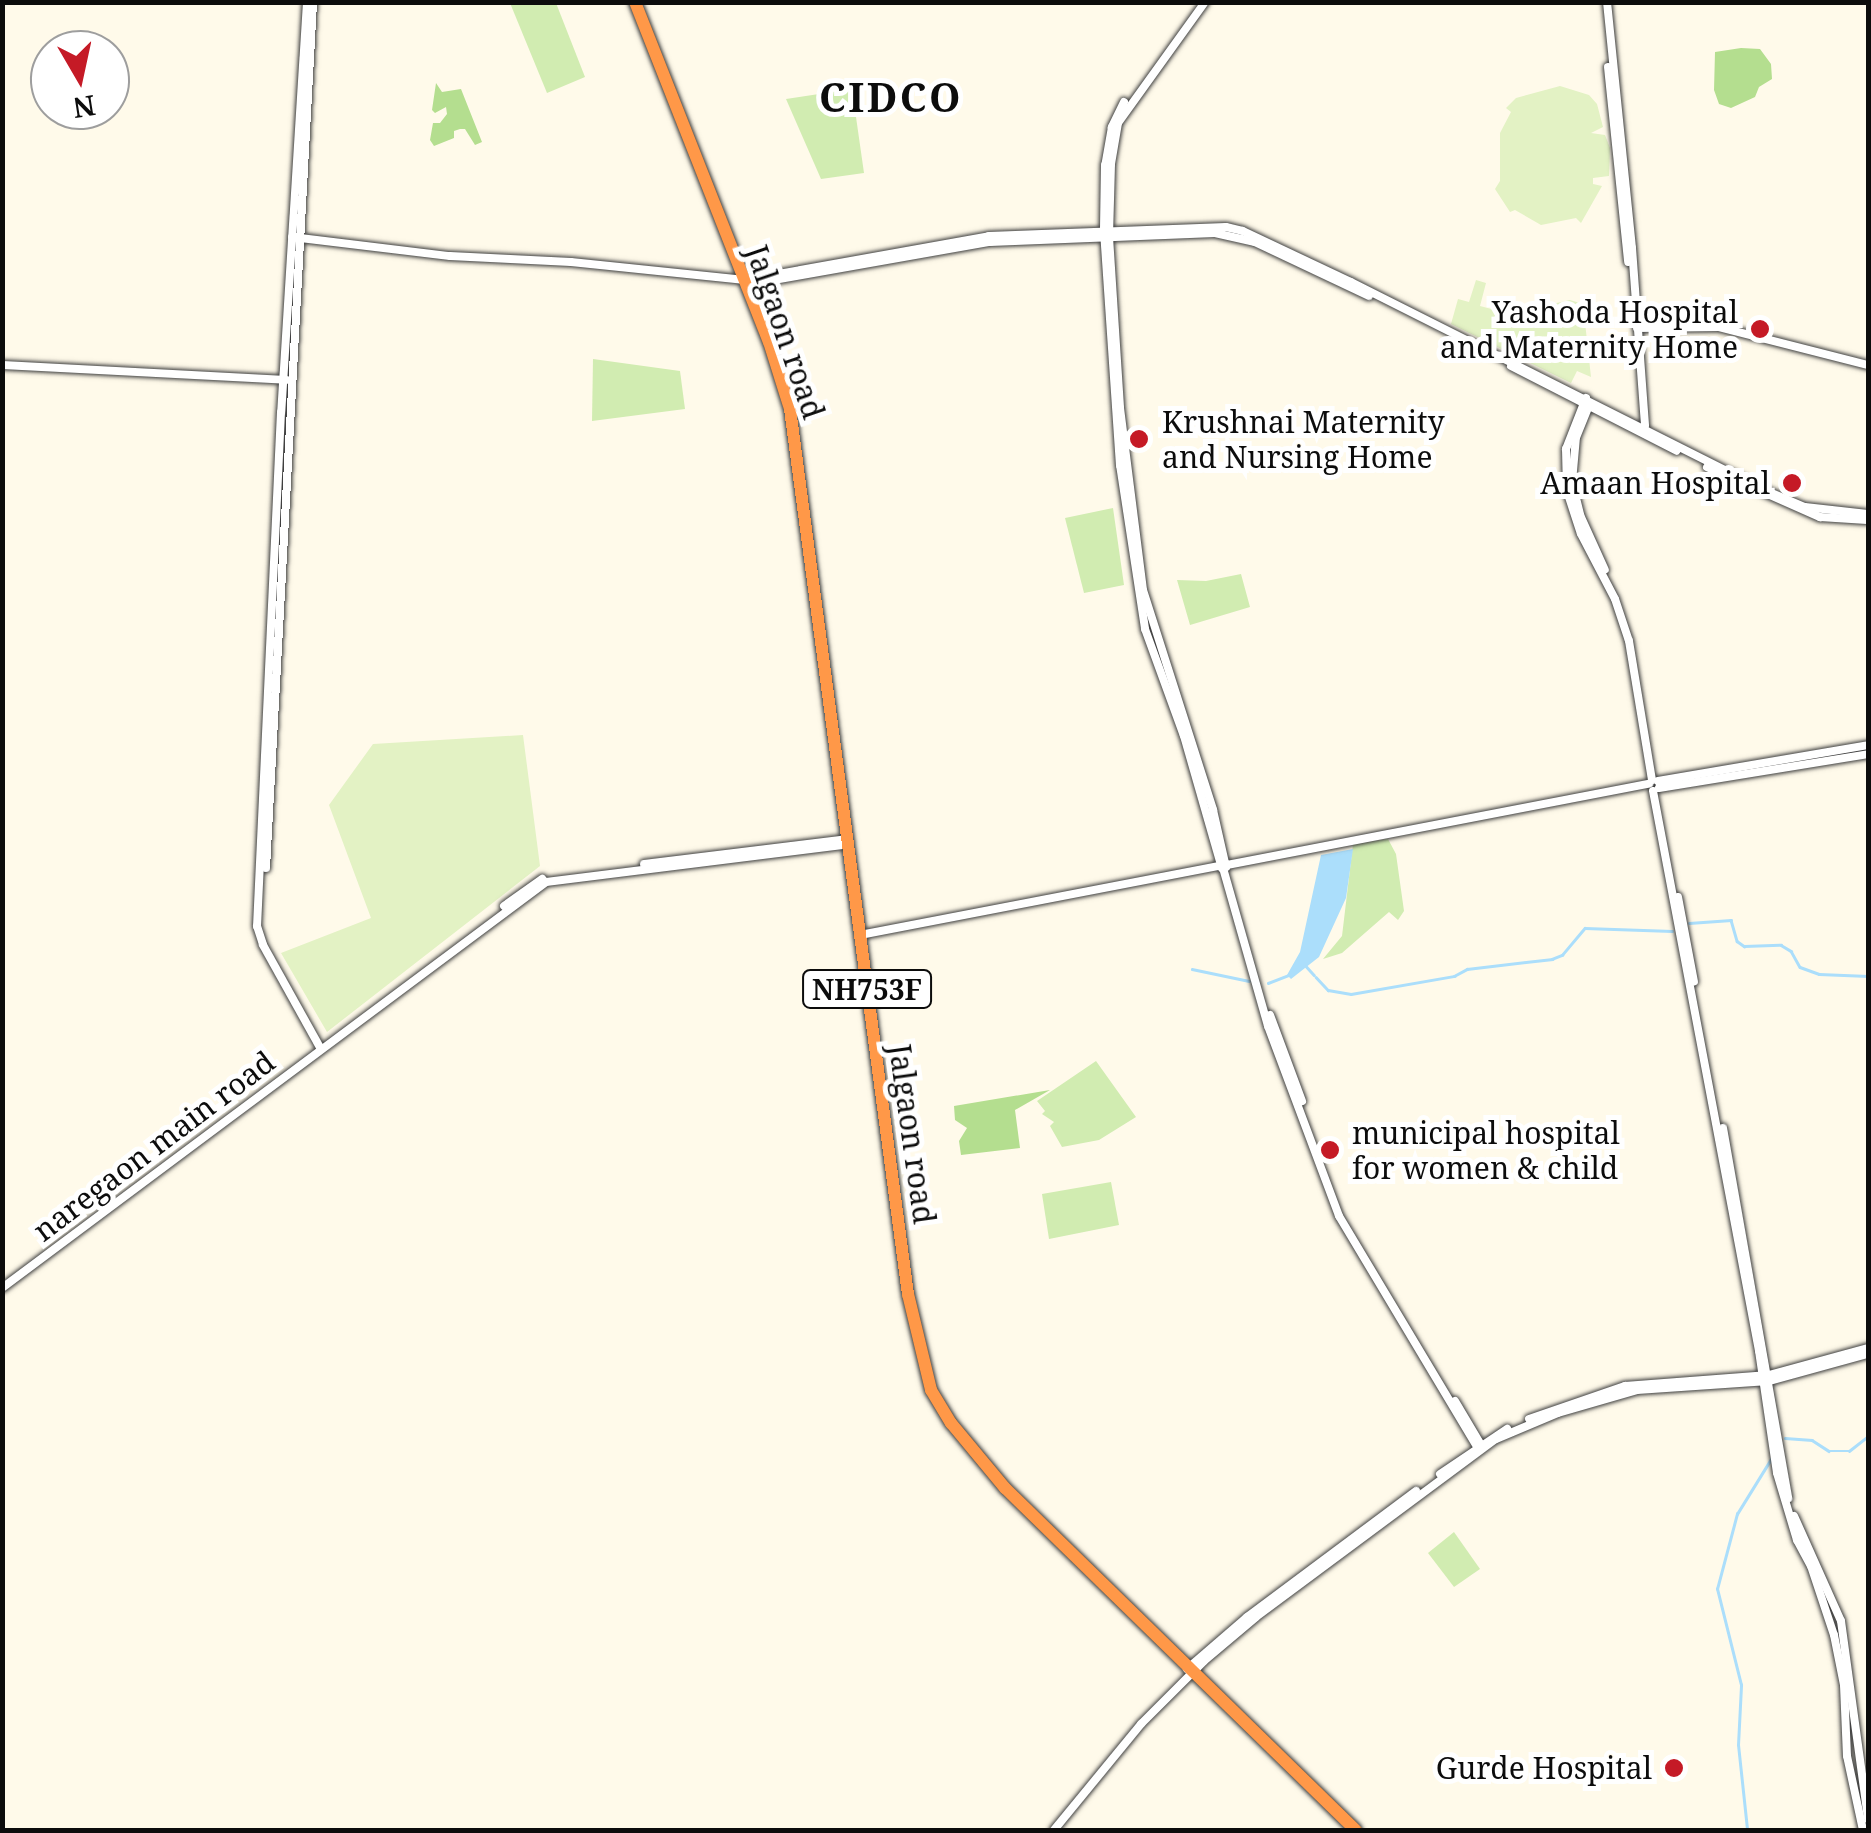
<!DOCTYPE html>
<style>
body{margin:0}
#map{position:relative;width:1871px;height:1833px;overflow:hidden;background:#fffaea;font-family:"Noto Serif",serif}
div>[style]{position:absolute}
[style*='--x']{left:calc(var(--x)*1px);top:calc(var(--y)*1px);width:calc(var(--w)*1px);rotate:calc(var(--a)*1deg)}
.green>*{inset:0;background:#d1ecb1}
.forest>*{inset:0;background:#b4de8f}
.pitch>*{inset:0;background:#e3f2c4}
.water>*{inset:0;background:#abdefb}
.stream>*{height:2.5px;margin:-1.25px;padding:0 1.25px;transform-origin:1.25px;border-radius:1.25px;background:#abdefb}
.roads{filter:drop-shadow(0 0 2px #3f3f3f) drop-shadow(0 0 2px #3f3f3f)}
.minor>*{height:8px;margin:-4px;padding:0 4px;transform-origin:4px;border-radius:4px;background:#fff}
.highway>*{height:12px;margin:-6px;padding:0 6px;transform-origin:6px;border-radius:6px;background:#ff9848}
.dots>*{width:28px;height:28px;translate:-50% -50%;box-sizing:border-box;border:5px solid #fff;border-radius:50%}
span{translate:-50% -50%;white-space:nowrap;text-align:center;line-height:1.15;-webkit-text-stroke:10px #fff;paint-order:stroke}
.shield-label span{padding:2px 8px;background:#fff;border:2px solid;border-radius:8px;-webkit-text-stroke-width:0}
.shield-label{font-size:28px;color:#0c0c0c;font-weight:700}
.poi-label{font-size:30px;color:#0c0c0c}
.right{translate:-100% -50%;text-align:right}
.left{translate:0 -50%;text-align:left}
.street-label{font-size:30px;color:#0c0c0c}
.district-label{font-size:40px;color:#0c0c0c;font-weight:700;letter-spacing:2.5px}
.frame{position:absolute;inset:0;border:5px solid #0c0c0c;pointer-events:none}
.north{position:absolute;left:30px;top:30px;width:100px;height:100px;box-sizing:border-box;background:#fff;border:2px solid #9e9e9e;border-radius:50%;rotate:171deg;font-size:28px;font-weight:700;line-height:40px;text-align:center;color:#0c0c0c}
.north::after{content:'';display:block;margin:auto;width:35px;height:45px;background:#c51a26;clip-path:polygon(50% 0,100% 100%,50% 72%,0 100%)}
</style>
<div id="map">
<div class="green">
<i style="clip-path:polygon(510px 3px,556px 3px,585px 77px,547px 93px)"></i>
<i style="clip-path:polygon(852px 89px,864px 173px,821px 179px,786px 99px)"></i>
<i style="clip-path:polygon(593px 359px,680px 371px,685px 409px,592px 421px)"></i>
<i style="clip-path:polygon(1113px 508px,1124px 585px,1084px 593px,1065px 518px)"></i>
<i style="clip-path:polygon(1241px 574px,1250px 607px,1190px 625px,1177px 580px,1206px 581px)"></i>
<i style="clip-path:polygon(1388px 839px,1396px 854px,1404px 911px,1398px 920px,1389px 912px,1342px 953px,1323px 959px,1342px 936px,1353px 844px)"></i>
<i style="clip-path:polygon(1096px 1061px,1136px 1117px,1099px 1140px,1062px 1147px,1050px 1126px,1054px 1122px,1042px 1114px,1045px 1111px,1037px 1101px)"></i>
<i style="clip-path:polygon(1111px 1182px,1119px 1225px,1049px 1239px,1042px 1194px)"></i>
<i style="clip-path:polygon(1454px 1532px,1480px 1569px,1454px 1587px,1428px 1553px)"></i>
</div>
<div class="forest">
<i style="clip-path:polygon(1741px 48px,1760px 49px,1771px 64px,1772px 79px,1759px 87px,1755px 97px,1731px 108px,1719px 104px,1714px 90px,1715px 52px)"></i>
<i style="clip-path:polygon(436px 83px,442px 92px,461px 89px,482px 142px,475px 145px,465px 129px,460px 129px,454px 131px,454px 138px,434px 146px,430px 140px,433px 123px,440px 123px,447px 114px,446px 107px,435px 113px,432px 110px)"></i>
<i style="clip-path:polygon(1050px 1090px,1015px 1110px,1020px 1148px,961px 1155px,959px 1141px,967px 1128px,955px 1120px,954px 1106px)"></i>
</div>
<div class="pitch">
<i style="clip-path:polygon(1560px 86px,1589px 95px,1597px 104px,1603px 127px,1591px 133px,1605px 135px,1610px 148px,1609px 176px,1593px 178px,1593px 184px,1602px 186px,1581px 223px,1576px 218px,1541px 225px,1515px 210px,1510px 212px,1495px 189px,1500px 181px,1500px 133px,1511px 112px,1506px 108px,1516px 98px)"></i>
<i style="clip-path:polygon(1476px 280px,1486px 283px,1480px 306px,1526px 318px,1529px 325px,1538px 300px,1546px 300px,1548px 305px,1570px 300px,1583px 304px,1591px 377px,1577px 371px,1571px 383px,1451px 324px,1458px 299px,1469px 302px)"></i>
<i style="clip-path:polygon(523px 735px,540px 866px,327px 1032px,281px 953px,371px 918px,329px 805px,373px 744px)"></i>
</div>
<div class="water">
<i style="clip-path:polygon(1353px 849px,1346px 898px,1319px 957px,1291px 979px,1287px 975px,1300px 952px,1321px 855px)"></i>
</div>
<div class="stream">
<i style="--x:1689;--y:923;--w:42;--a:-4.1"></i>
<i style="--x:1731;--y:920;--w:22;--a:74"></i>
<i style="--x:1737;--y:941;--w:9;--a:36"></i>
<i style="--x:1744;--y:946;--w:37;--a:-2"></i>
<i style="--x:1781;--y:945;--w:12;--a:31"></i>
<i style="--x:1791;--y:951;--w:18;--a:61"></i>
<i style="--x:1800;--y:967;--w:20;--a:20"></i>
<i style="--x:1819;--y:974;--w:49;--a:2.3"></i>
<i style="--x:1306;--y:966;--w:12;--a:48"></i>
<i style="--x:1192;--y:969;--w:58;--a:11.9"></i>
<i style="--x:1316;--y:977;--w:18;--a:47"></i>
<i style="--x:1328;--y:990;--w:23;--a:10"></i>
<i style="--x:1351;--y:994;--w:105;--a:-9.9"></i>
<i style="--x:1454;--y:976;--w:15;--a:-28"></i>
<i style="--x:1467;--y:969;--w:86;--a:-6.7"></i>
<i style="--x:1552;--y:959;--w:11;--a:-22"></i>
<i style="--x:1562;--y:955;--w:35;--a:-50"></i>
<i style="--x:1585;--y:928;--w:87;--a:2"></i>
<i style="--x:1268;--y:983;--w:22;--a:-21"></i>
<i style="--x:1785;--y:1438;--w:27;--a:4"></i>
<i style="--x:1812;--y:1440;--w:20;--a:33"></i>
<i style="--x:1829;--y:1451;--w:20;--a:0"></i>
<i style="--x:1849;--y:1451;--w:24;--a:-38"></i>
<i style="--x:1747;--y:1829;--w:84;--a:-96.1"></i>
<i style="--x:1738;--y:1745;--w:60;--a:-87.1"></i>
<i style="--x:1741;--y:1685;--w:99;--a:-104"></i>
<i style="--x:1717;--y:1589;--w:78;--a:-75.1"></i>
<i style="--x:1737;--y:1514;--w:65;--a:-58.3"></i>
</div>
<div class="roads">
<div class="minor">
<i style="--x:307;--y:2;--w:411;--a:93.6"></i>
<i style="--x:281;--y:412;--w:515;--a:92.67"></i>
<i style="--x:257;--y:926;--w:20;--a:72"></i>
<i style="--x:263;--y:945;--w:119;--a:60.9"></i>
<i style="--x:1205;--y:2;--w:149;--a:125.7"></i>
<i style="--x:1118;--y:123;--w:42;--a:99.7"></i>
<i style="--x:1111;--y:164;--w:73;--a:91.6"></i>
<i style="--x:1109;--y:237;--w:171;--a:86.3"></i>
<i style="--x:1120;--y:408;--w:183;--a:82.8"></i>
<i style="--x:1143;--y:590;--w:231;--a:72.3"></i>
<i style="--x:1213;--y:810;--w:54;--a:77.2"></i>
<i style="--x:1225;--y:863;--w:6;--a:121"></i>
<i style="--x:1222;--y:868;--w:4;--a:-14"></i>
<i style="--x:1226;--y:867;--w:4;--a:-104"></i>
<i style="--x:1607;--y:2;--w:247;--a:84.2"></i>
<i style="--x:1632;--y:248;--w:178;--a:85.8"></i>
<i style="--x:1608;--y:67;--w:196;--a:84.1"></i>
<i style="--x:1124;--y:102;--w:28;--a:116"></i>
<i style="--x:1112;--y:127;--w:39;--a:100"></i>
<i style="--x:1105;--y:165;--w:66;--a:90.9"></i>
<i style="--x:1104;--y:231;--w:235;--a:86.1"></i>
<i style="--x:1120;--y:465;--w:166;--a:81.3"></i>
<i style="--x:1145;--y:629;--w:114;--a:70"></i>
<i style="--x:1184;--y:736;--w:134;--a:74"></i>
<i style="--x:292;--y:237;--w:159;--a:6.9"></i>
<i style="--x:450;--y:256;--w:121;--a:2.8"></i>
<i style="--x:571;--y:262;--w:175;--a:5.9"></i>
<i style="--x:745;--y:280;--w:248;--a:-10.2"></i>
<i style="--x:989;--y:236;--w:237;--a:-2.2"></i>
<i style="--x:1226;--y:227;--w:17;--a:13"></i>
<i style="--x:1243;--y:231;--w:119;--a:25.3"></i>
<i style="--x:1351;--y:282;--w:468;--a:26.7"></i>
<i style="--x:1769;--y:492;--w:39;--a:23"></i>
<i style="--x:1805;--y:507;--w:63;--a:6.3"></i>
<i style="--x:745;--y:285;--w:249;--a:-10"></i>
<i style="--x:990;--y:242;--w:225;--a:-2.3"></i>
<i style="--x:1215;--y:233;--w:41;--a:12.7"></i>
<i style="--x:1255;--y:242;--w:126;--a:25.3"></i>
<i style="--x:1637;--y:328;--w:82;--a:-0.7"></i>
<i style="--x:1719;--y:327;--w:154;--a:14.3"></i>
<i style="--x:2;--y:365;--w:285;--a:3"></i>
<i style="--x:1511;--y:366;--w:186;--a:27.1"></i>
<i style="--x:1586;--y:398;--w:55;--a:111.4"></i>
<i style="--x:1566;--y:449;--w:42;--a:88.6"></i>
<i style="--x:1567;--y:491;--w:45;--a:72"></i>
<i style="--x:1581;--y:534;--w:73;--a:62.4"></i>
<i style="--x:1615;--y:599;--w:44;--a:71.6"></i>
<i style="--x:1629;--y:641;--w:141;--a:80.6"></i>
<i style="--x:1590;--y:403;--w:37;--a:112"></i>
<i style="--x:1576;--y:437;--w:45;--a:95.1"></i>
<i style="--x:1572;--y:482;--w:34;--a:76"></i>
<i style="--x:1580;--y:515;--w:60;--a:65.6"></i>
<i style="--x:1707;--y:467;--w:124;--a:23.9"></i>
<i style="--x:1820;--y:517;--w:47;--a:3.7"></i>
<i style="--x:1658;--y:781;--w:213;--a:-9.7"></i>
<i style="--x:1659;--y:788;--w:212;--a:-9.2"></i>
<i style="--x:1653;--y:791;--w:570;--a:79.28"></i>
<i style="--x:1759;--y:1351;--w:123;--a:81.6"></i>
<i style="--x:1777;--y:1473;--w:70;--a:73.4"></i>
<i style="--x:1797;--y:1540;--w:30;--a:62"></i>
<i style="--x:1811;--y:1566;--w:73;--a:71.6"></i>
<i style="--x:1834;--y:1635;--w:51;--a:78.7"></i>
<i style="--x:1844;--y:1685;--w:71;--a:87.6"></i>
<i style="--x:1847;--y:1756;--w:76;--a:77.8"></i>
<i style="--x:644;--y:864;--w:206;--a:-7"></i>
<i style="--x:1227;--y:865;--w:430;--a:-10.9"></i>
<i style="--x:266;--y:868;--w:867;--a:-86.89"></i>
<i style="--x:1223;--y:868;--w:164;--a:74.1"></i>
<i style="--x:1268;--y:1026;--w:203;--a:69.5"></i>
<i style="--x:1339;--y:1216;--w:270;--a:59.1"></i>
<i style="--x:1678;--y:897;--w:86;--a:79.3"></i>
<i style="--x:504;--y:906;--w:47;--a:-35.4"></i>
<i style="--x:860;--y:935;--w:367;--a:-10.9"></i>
<i style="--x:1270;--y:1015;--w:92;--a:69.6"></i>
<i style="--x:1723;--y:1128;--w:376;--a:80"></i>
<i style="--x:2;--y:1288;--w:679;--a:-36.73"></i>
<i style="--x:546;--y:882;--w:305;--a:-7.1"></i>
<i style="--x:1455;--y:1401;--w:51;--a:59.4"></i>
<i style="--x:1529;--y:1419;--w:102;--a:-19"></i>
<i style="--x:1625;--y:1386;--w:144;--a:-4.4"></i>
<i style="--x:1769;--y:1375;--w:103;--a:-15.3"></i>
<i style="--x:1440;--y:1474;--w:81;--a:-33.9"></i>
<i style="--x:1794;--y:1516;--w:115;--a:65.9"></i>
<i style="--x:1841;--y:1621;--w:200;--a:82.2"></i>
<i style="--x:1187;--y:1669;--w:79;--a:-40.9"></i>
<i style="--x:1247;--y:1617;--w:211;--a:-36.7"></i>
<i style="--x:1054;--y:1830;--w:137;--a:-50.6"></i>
<i style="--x:1141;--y:1724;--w:89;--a:-45"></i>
<i style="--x:1204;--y:1661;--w:68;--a:-40.2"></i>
<i style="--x:1256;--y:1617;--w:299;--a:-36.6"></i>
<i style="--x:1496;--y:1439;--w:67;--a:-22.8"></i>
<i style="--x:1558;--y:1413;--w:82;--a:-16.2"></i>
<i style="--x:1637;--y:1390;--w:132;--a:-3.9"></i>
<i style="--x:1769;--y:1381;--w:103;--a:-15.3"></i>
</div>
<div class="highway">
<i style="--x:635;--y:2;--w:365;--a:68.5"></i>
<i style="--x:769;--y:342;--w:70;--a:72.6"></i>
<i style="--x:790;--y:409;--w:893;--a:82.41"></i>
<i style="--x:908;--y:1294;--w:99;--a:76.5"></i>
<i style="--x:931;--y:1390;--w:39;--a:59"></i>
<i style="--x:951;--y:1423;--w:85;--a:50.3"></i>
<i style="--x:1005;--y:1488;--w:490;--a:44.3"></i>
</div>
</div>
<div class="dots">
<i style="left:1760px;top:329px;background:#c51a26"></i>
<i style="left:1139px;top:439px;background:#c51a26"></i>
<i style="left:1792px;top:483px;background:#c51a26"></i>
<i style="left:1330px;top:1150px;background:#c51a26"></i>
<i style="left:1674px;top:1768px;background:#c51a26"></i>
</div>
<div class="shield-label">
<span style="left:867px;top:989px">NH753F</span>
</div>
<div class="poi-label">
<span class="right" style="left:1738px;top:329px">Yashoda Hospital<br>and Maternity Home</span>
<span class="left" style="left:1162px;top:439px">Krushnai Maternity<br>and Nursing Home</span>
<span class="right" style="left:1770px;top:483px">Amaan Hospital</span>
<span class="left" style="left:1352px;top:1150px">municipal hospital<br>for women &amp; child</span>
<span class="right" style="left:1652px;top:1768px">Gurde Hospital</span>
</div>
<div class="street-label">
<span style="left:785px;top:332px;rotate:71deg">Jalgaon road</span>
<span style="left:912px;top:1134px;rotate:82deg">Jalgaon road</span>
<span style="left:154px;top:1146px;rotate:-37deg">naregaon main road</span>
</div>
<div class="district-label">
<span style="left:891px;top:97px">CIDCO</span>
</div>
<div class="frame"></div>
<div class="north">N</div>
</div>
